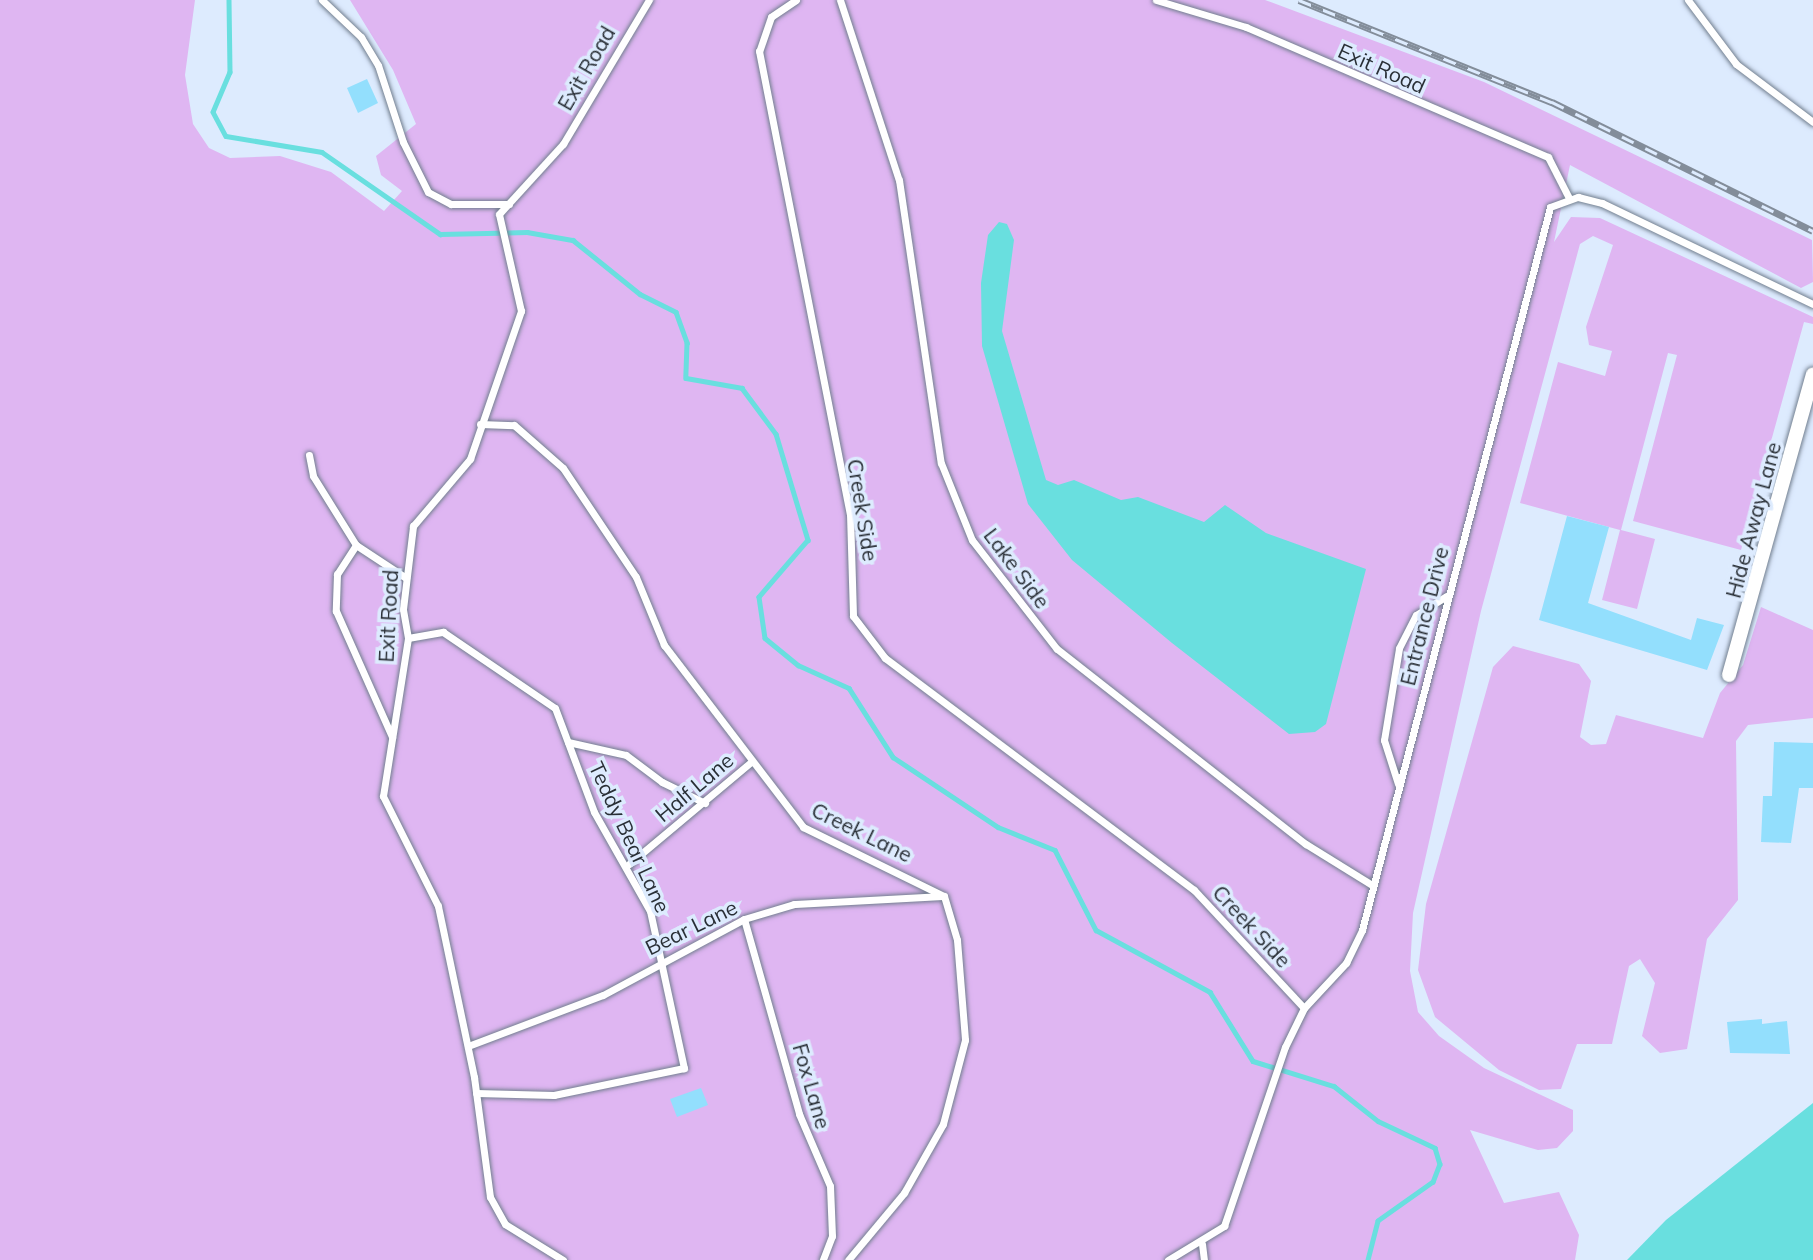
<!DOCTYPE html>
<style>
body{margin:0}
#map{position:relative;width:1813px;height:1260px;overflow:hidden;background:#ddebfe;font-family:Mulish,sans-serif}
div>[style]{position:absolute}
[style*='--x']{left:calc(var(--x)*1px);top:calc(var(--y)*1px);width:calc(var(--w)*1px);rotate:calc(var(--a)*1deg)}
.green>*{inset:0;background:#dfb6f2}
.water>*{inset:0;background:#69dfdf}
.stream>*{height:4.5px;margin:-2.25px;padding:0 2.25px;transform-origin:2.25px;border-radius:2.25px;background:#69dfdf}
.building>*{inset:0;background:#93dffd}
.roads{filter:drop-shadow(0 0 2px #727f8f) drop-shadow(0 0 2px #727f8f)}
.lane>*{height:7px;margin:-3.5px;padding:0 3.5px;transform-origin:3.5px;border-radius:3.5px;background:#fff}
.street>*{height:14px;margin:-7px;padding:0 7px;transform-origin:7px;border-radius:7px;background:#fff}
.rail>*{height:7px;margin-top:-3.5px;transform-origin:0;background:repeating-linear-gradient(90deg,#ddebfe 0 13px,#838d9a 0 26px);box-sizing:border-box;border-block:2px solid #838d9a}
span{translate:-50% -50%;white-space:nowrap;text-align:center;line-height:1.15;-webkit-text-stroke:7px #ddebfe;paint-order:stroke}
.street-label{font-size:21px;color:#292f36}
</style>
<div id="map">
<div class="green">
<i style="clip-path:polygon(0 0,195px 0,185px 75px,193px 124px,209px 148px,230px 158px,280px 156px,331px 172px,384px 211px,402px 191px,381px 175px,376px 156px,416px 124px,393px 70px,350px 0,1265px 0,1484px 82px,1812px 240px,1813px 282px,1801px 288px,1570px 165px,1554px 242px,1571px 217px,1600px 218px,1813px 317px,1813px 324px,1804px 322px,1741px 550px,1633px 521px,1677px 355px,1668px 353px,1621px 530px,1655px 539px,1637px 609px,1602px 600px,1620px 530px,1520px 503px,1558px 362px,1605px 376px,1612px 351px,1589px 345px,1586px 327px,1613px 245px,1593px 236px,1580px 244px,1481px 611px,1413px 913px,1410px 971px,1418px 1012px,1439px 1036px,1484px 1068px,1573px 1110px,1573px 1131px,1557px 1148px,1538px 1150px,1470px 1130px,1504px 1203px,1559px 1192px,1579px 1235px,1575px 1260px,0 1260px)"></i>
<i style="clip-path:polygon(1761px 607px,1813px 630px,1813px 718px,1748px 725px,1736px 741px,1738px 900px,1707px 939px,1687px 1049px,1660px 1053px,1642px 1036px,1655px 983px,1640px 959px,1629px 966px,1612px 1044px,1577px 1044px,1561px 1089px,1539px 1090px,1499px 1070px,1435px 1017px,1418px 970px,1426px 904px,1493px 667px,1513px 646px,1579px 664px,1591px 681px,1580px 737px,1591px 745px,1606px 744px,1616px 715px,1703px 738px,1720px 693px,1743px 665px)"></i>
</div>
<div class="water">
<i style="clip-path:polygon(999px 222px,1007px 224px,1014px 240px,1002px 331px,1046px 480px,1058px 485px,1074px 480px,1121px 500px,1138px 497px,1204px 522px,1225px 505px,1266px 533px,1366px 569px,1326px 724px,1315px 732px,1289px 734px,1172px 643px,1072px 560px,1028px 504px,982px 346px,981px 283px,988px 235px)"></i>
<i style="clip-path:polygon(1813px 1103px,1813px 1260px,1627px 1260px,1666px 1220px)"></i>
</div>
<div class="stream">
<i style="--x:229;--y:0;--w:72;--a:89.2"></i>
<i style="--x:230;--y:72;--w:43;--a:113"></i>
<i style="--x:213;--y:112;--w:27;--a:62"></i>
<i style="--x:226;--y:136;--w:97;--a:9.5"></i>
<i style="--x:322;--y:152;--w:144;--a:34.8"></i>
<i style="--x:440;--y:234;--w:87;--a:-1.3"></i>
<i style="--x:527;--y:232;--w:47;--a:9.9"></i>
<i style="--x:573;--y:240;--w:86;--a:38.9"></i>
<i style="--x:640;--y:294;--w:40;--a:26.6"></i>
<i style="--x:676;--y:312;--w:33;--a:70"></i>
<i style="--x:687;--y:343;--w:35;--a:92"></i>
<i style="--x:686;--y:378;--w:57;--a:10.1"></i>
<i style="--x:742;--y:388;--w:57;--a:53.5"></i>
<i style="--x:776;--y:434;--w:111;--a:73.2"></i>
<i style="--x:808;--y:540;--w:75;--a:130.7"></i>
<i style="--x:759;--y:597;--w:41;--a:81.7"></i>
<i style="--x:765;--y:638;--w:43;--a:39.3"></i>
<i style="--x:798;--y:665;--w:56;--a:24.3"></i>
<i style="--x:849;--y:688;--w:82;--a:57.5"></i>
<i style="--x:893;--y:757;--w:126;--a:33.7"></i>
<i style="--x:998;--y:827;--w:61;--a:22"></i>
<i style="--x:1055;--y:850;--w:90;--a:62.9"></i>
<i style="--x:1096;--y:930;--w:130;--a:28.5"></i>
<i style="--x:1210;--y:992;--w:81;--a:58.1"></i>
<i style="--x:1253;--y:1061;--w:85;--a:17.2"></i>
<i style="--x:1334;--y:1086;--w:56;--a:38.5"></i>
<i style="--x:1378;--y:1121;--w:63;--a:25.3"></i>
<i style="--x:1435;--y:1148;--w:17;--a:73"></i>
<i style="--x:1440;--y:1164;--w:19;--a:111"></i>
<i style="--x:1433;--y:1182;--w:67;--a:144.7"></i>
<i style="--x:1378;--y:1221;--w:40;--a:104.4"></i>
</div>
<div class="building">
<i style="clip-path:polygon(367px 79px,378px 103px,358px 113px,347px 88px)"></i>
<i style="clip-path:polygon(1567px 516px,1609px 527px,1588px 603px,1691px 640px,1697px 618px,1724px 625px,1707px 670px,1539px 620px)"></i>
<i style="clip-path:polygon(1774px 742px,1813px 743px,1813px 788px,1799px 788px,1791px 843px,1761px 842px,1763px 796px,1772px 796px)"></i>
<i style="clip-path:polygon(1762px 1019px,1762px 1024px,1787px 1021px,1790px 1054px,1730px 1053px,1727px 1022px)"></i>
<i style="clip-path:polygon(701px 1088px,708px 1105px,677px 1117px,670px 1099px)"></i>
</div>
<div class="roads">
<div class="lane">
<i style="--x:322;--y:0;--w:54;--a:43.5"></i>
<i style="--x:361;--y:37;--w:33;--a:59"></i>
<i style="--x:378;--y:65;--w:81;--a:72"></i>
<i style="--x:403;--y:142;--w:56;--a:63.4"></i>
<i style="--x:428;--y:192;--w:26;--a:28"></i>
<i style="--x:451;--y:204;--w:58;--a:0"></i>
<i style="--x:796;--y:0;--w:30;--a:146"></i>
<i style="--x:771;--y:17;--w:36;--a:109"></i>
<i style="--x:759;--y:51;--w:472;--a:78.9"></i>
<i style="--x:850;--y:514;--w:102;--a:88.3"></i>
<i style="--x:853;--y:616;--w:53;--a:52.7"></i>
<i style="--x:885;--y:658;--w:386;--a:36.9"></i>
<i style="--x:1194;--y:890;--w:161;--a:47"></i>
<i style="--x:840;--y:0;--w:189;--a:71.9"></i>
<i style="--x:899;--y:180;--w:286;--a:81.6"></i>
<i style="--x:941;--y:463;--w:83;--a:68.1"></i>
<i style="--x:972;--y:540;--w:138;--a:52.1"></i>
<i style="--x:1057;--y:649;--w:316;--a:38.1"></i>
<i style="--x:1306;--y:844;--w:78;--a:31.8"></i>
<i style="--x:1156;--y:0;--w:94;--a:16.7"></i>
<i style="--x:1246;--y:27;--w:329;--a:23.3"></i>
<i style="--x:1548;--y:157;--w:46;--a:62.9"></i>
<i style="--x:1688;--y:0;--w:80;--a:53.1"></i>
<i style="--x:1736;--y:64;--w:96;--a:37"></i>
<i style="--x:480;--y:424;--w:34;--a:2"></i>
<i style="--x:514;--y:425;--w:65;--a:41.3"></i>
<i style="--x:563;--y:468;--w:131;--a:56.2"></i>
<i style="--x:636;--y:577;--w:74;--a:67.6"></i>
<i style="--x:664;--y:645;--w:229;--a:52.6"></i>
<i style="--x:803;--y:827;--w:157;--a:26.1"></i>
<i style="--x:944;--y:896;--w:46;--a:73.5"></i>
<i style="--x:957;--y:940;--w:100;--a:85.4"></i>
<i style="--x:965;--y:1040;--w:87;--a:104.7"></i>
<i style="--x:943;--y:1124;--w:79;--a:119.5"></i>
<i style="--x:904;--y:1193;--w:87;--a:129.9"></i>
<i style="--x:309;--y:455;--w:21;--a:79"></i>
<i style="--x:313;--y:476;--w:81;--a:58.1"></i>
<i style="--x:356;--y:545;--w:60;--a:33.4"></i>
<i style="--x:356;--y:545;--w:35;--a:123"></i>
<i style="--x:337;--y:574;--w:37;--a:92"></i>
<i style="--x:336;--y:611;--w:138;--a:66"></i>
<i style="--x:408;--y:638;--w:36;--a:-10"></i>
<i style="--x:443;--y:632;--w:135;--a:34.2"></i>
<i style="--x:555;--y:708;--w:111;--a:69.4"></i>
<i style="--x:594;--y:812;--w:114;--a:60.5"></i>
<i style="--x:650;--y:911;--w:161;--a:77.8"></i>
<i style="--x:684;--y:1068;--w:133;--a:168.3"></i>
<i style="--x:554;--y:1095;--w:78;--a:-178.5"></i>
<i style="--x:568;--y:742;--w:59;--a:12.6"></i>
<i style="--x:626;--y:755;--w:45;--a:36.9"></i>
<i style="--x:662;--y:782;--w:48;--a:26"></i>
<i style="--x:1398;--y:784;--w:46;--a:-107.7"></i>
<i style="--x:1384;--y:740;--w:93;--a:-80.7"></i>
<i style="--x:1399;--y:648;--w:37;--a:-63"></i>
<i style="--x:1416;--y:615;--w:36;--a:-32"></i>
<i style="--x:629;--y:864;--w:158;--a:-39.9"></i>
<i style="--x:744;--y:919;--w:203;--a:74.2"></i>
<i style="--x:799;--y:1114;--w:78;--a:66.7"></i>
<i style="--x:830;--y:1186;--w:50;--a:87.7"></i>
<i style="--x:832;--y:1236;--w:26;--a:111"></i>
<i style="--x:468;--y:1046;--w:144;--a:-20.7"></i>
<i style="--x:603;--y:995;--w:160;--a:-28.3"></i>
<i style="--x:744;--y:919;--w:52;--a:-16.7"></i>
<i style="--x:794;--y:904;--w:150;--a:-3.1"></i>
<i style="--x:1202;--y:1244;--w:16;--a:83"></i>
<i style="--x:563;--y:1260;--w:68;--a:-148.2"></i>
<i style="--x:505;--y:1224;--w:31;--a:-119"></i>
<i style="--x:490;--y:1197;--w:121;--a:-97.6"></i>
<i style="--x:474;--y:1077;--w:175;--a:-101.9"></i>
<i style="--x:438;--y:906;--w:123;--a:-116.6"></i>
<i style="--x:383;--y:796;--w:160;--a:-81"></i>
<i style="--x:408;--y:638;--w:29;--a:-100"></i>
<i style="--x:403;--y:609;--w:84;--a:-83.1"></i>
<i style="--x:413;--y:526;--w:88;--a:-49.6"></i>
<i style="--x:470;--y:459;--w:157;--a:-71"></i>
<i style="--x:521;--y:311;--w:99;--a:-102.8"></i>
<i style="--x:499;--y:214;--w:95;--a:-47.6"></i>
<i style="--x:563;--y:144;--w:168;--a:-59.2"></i>
<i style="--x:1168;--y:1260;--w:66;--a:-31.3"></i>
<i style="--x:1224;--y:1226;--w:189;--a:-71.2"></i>
<i style="--x:1285;--y:1047;--w:43;--a:-64"></i>
<i style="--x:1304;--y:1008;--w:62;--a:-47"></i>
<i style="--x:1346;--y:963;--w:37;--a:-64"></i>
<i style="--x:1362;--y:930;--w:747;--a:-75.42"></i>
<i style="--x:1550;--y:207;--w:30;--a:-20"></i>
<i style="--x:1578;--y:197;--w:25;--a:14"></i>
<i style="--x:1602;--y:203;--w:234;--a:25.6"></i>
</div>
<div class="street">
<i style="--x:1729;--y:675;--w:312;--a:-74.4"></i>
</div>
</div>
<div class="rail">
<i style="--x:1299;--y:0;--w:273;--a:22"></i>
<i style="--x:1552;--y:102;--w:291;--a:26.3"></i>
</div>
<div class="street-label">
<span style="left:586px;top:68px;rotate:-60deg">Exit Road</span>
<span style="left:1382px;top:68px;rotate:24deg">Exit Road</span>
<span style="left:863px;top:510px;rotate:81deg">Creek Side</span>
<span style="left:1753px;top:520px;rotate:-75deg">Hide Away Lane</span>
<span style="left:1017px;top:568px;rotate:53deg">Lake Side</span>
<span style="left:388px;top:616px;rotate:-87deg">Exit Road</span>
<span style="left:1424px;top:616px;rotate:-76deg">Entrance Drive</span>
<span style="left:694px;top:787px;rotate:-40deg">Half Lane</span>
<span style="left:862px;top:832px;rotate:26deg">Creek Lane</span>
<span style="left:630px;top:837px;rotate:65deg">Teddy Bear Lane</span>
<span style="left:1252px;top:926px;rotate:47deg">Creek Side</span>
<span style="left:691px;top:927px;rotate:-26deg">Bear Lane</span>
<span style="left:812px;top:1086px;rotate:74deg">Fox Lane</span>
</div>
</div>
